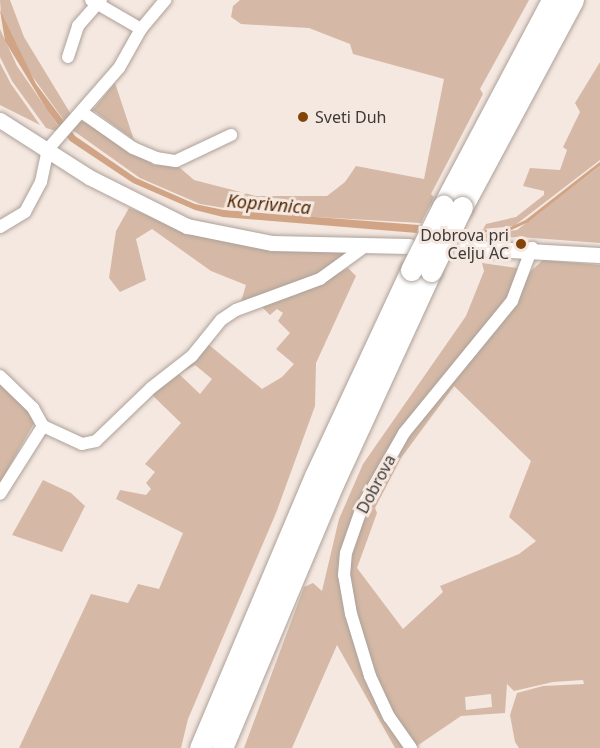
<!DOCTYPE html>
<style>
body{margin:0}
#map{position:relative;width:600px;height:748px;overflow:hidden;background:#f5e8e0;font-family:"Noto Sans",sans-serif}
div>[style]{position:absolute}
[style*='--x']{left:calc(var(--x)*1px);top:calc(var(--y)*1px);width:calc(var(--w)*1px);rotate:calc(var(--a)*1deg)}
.green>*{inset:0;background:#d5b9a6}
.water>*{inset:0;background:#d0a485}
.stream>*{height:3px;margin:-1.5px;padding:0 1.5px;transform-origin:1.5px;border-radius:1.5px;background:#d0a485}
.roads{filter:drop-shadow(0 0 2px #aca199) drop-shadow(0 0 2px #aca199)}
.minor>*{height:12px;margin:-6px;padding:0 6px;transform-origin:6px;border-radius:6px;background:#fff}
.tertiary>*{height:15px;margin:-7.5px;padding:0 7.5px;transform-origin:7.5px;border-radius:7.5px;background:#fff}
.motorway>*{height:21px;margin:-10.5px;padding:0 10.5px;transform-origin:10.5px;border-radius:10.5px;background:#fff}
.bridges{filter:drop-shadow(0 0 2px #aca199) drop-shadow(0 0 2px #aca199)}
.motorway-bridge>*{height:21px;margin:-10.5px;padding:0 10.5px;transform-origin:10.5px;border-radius:10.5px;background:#fff}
.dots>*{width:16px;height:16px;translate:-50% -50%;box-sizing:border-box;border:3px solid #f5e8e0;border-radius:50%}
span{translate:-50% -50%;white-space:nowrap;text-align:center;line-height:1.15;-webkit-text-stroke:6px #f5e8e0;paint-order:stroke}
.poi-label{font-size:16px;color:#3e3936}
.left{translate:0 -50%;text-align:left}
.right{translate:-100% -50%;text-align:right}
.street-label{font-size:16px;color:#3e3936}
.water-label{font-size:18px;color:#512701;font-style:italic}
</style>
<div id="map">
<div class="green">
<i style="clip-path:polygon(0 0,10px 0,24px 37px,72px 116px,65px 122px,25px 66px,1px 14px)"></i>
<i style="clip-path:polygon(240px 0,529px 0,480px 89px,483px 94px,431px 194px,434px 197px,421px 223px,261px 214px,200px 204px,140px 178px,71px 129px,78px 122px,85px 122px,154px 165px,179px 167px,194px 180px,256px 196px,327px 196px,345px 182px,356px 166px,424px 179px,444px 79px,353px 54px,350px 44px,309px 28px,241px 24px,231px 17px,233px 6px)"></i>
<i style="clip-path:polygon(0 29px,17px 66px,59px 127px,56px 131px,46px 128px,12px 81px,0 57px)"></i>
<i style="clip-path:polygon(600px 62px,600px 160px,514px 226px,483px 229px,486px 224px,516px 217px,544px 195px,544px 191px,523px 186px,530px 168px,560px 170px,567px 150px,563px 147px,580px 112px,575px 103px)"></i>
<i style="clip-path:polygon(0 63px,11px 84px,40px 125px,0 105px)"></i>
<i style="clip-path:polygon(115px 83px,134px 140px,93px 110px)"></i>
<i style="clip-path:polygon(600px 166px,600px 243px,520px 237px,463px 239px,464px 236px,517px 230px)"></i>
<i style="clip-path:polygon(129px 208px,190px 232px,348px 250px,348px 255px,313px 278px,240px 305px,246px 285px,211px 271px,152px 229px,136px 239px,146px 280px,120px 292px,109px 278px,116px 231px)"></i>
<i style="clip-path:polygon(evenodd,543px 260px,600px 265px,600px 748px,519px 748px,515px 742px,510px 715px,517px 693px,543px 686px,584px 684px,583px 680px,553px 682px,514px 691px,507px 684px,505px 713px,461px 716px,414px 748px,385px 706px,357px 626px,348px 566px,355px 535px,399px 447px,499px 327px,531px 271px,543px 260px,454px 386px,531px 461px,509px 517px,536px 541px,519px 554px,440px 586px,443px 592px,403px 629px,357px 568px,377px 513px,375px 508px,401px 458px,454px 386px,543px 260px,491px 694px,492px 707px,466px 710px,465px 697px,491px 694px)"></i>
<i style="clip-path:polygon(482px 263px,517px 268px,519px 274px,511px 294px,425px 398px,354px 514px,341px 556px,339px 579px,350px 627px,407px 748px,395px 748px,337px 645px,292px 748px,244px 748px,304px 587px,313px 583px,322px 591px,339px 519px,363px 464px,466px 316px,484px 271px)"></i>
<i style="clip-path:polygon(evenodd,348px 268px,356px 276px,316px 363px,315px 406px,276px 513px,188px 719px,181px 748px,19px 748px,91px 594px,128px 603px,138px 584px,159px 589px,183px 533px,116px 499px,120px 490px,146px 495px,151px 489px,146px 483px,155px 472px,145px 464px,181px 423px,150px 393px,208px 344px,262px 389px,282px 377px,294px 364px,276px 349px,290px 333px,278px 321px,283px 313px,277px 309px,270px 315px,261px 306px,296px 295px,348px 268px,195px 365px,212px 379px,200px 394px,179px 374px,195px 365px)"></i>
<i style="clip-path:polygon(0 381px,30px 411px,34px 423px,0 483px)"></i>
<i style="clip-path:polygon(43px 480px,71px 493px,85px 506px,62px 552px,12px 535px)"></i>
</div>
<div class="water">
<i style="clip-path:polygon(0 10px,36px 84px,75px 136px,136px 178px,195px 204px,224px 210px,419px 225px,417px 233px,223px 217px,195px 210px,133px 183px,70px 141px,47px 110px,5px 41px)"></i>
</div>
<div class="stream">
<i style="--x:459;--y:231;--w:47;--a:-1.2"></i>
<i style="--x:506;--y:230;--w:23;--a:-25"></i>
<i style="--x:527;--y:220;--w:93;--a:-38"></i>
</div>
<div class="roads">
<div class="minor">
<i style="--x:91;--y:0;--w:58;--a:30.1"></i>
<i style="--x:68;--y:57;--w:33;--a:-72"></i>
<i style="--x:78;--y:26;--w:35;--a:-49"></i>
<i style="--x:83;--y:113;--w:61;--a:35"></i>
<i style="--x:133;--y:148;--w:25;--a:23"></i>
<i style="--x:156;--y:158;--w:20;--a:9"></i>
<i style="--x:176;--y:161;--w:61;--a:-25.3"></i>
<i style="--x:0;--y:227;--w:29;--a:-31"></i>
<i style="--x:25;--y:212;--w:34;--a:-62"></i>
<i style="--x:41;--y:182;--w:34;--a:-78"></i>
<i style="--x:48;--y:149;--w:108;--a:-48.8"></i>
<i style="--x:119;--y:68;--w:45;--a:-60.6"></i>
<i style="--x:141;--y:29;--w:38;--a:-50"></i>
<i style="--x:0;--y:376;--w:46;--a:44.1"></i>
<i style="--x:33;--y:408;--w:21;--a:61"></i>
<i style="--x:43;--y:426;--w:80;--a:122.3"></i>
<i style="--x:43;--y:426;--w:43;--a:24.8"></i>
<i style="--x:82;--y:444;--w:14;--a:-12"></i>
<i style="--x:96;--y:441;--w:76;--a:-43.9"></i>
<i style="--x:151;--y:388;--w:52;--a:-38"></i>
<i style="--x:192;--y:356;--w:46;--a:-51.1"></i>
<i style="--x:221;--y:320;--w:18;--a:-34"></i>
<i style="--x:236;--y:310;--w:90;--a:-20.3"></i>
<i style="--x:320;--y:279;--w:58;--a:-35.9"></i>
<i style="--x:411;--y:748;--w:38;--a:-125"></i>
<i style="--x:389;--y:717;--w:45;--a:-114.9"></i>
<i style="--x:370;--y:676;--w:65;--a:-107"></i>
<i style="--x:351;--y:614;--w:40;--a:-100"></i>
<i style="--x:344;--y:575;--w:22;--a:-85"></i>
<i style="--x:346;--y:553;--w:49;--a:-70.8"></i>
<i style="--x:362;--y:507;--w:85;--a:-60.4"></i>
<i style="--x:404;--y:433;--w:171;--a:-50.7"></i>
<i style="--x:512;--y:301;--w:57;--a:-69.3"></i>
</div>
<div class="tertiary">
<i style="--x:0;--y:120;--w:106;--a:32.6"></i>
<i style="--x:89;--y:177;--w:110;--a:26.6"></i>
<i style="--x:187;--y:226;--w:87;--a:11.3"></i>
<i style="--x:272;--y:243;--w:137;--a:1.3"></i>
<i style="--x:456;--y:247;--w:144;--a:3.2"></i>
</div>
<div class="motorway">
<i style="--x:443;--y:206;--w:233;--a:-62.1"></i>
<i style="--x:462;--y:207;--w:235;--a:-61.8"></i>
<i style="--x:200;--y:748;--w:295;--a:-67.1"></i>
<i style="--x:315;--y:476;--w:227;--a:-65"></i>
<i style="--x:222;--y:748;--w:286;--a:-67.2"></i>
<i style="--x:333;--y:484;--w:234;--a:-65.3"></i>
</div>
</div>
<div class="bridges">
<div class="motorway-bridge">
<i style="--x:411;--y:270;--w:72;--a:-63.4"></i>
<i style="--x:431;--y:271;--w:71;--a:-64.2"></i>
</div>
</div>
<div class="dots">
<i style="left:303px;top:117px;background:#834407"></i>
<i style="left:521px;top:244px;background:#834407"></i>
</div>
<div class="poi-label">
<span class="left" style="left:315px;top:117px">Sveti Duh</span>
<span class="right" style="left:509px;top:244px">Dobrova pri<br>Celju AC</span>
</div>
<div class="street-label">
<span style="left:376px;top:484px;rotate:-62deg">Dobrova</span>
</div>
<div class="water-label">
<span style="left:269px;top:204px;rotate:5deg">Koprivnica</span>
</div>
</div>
